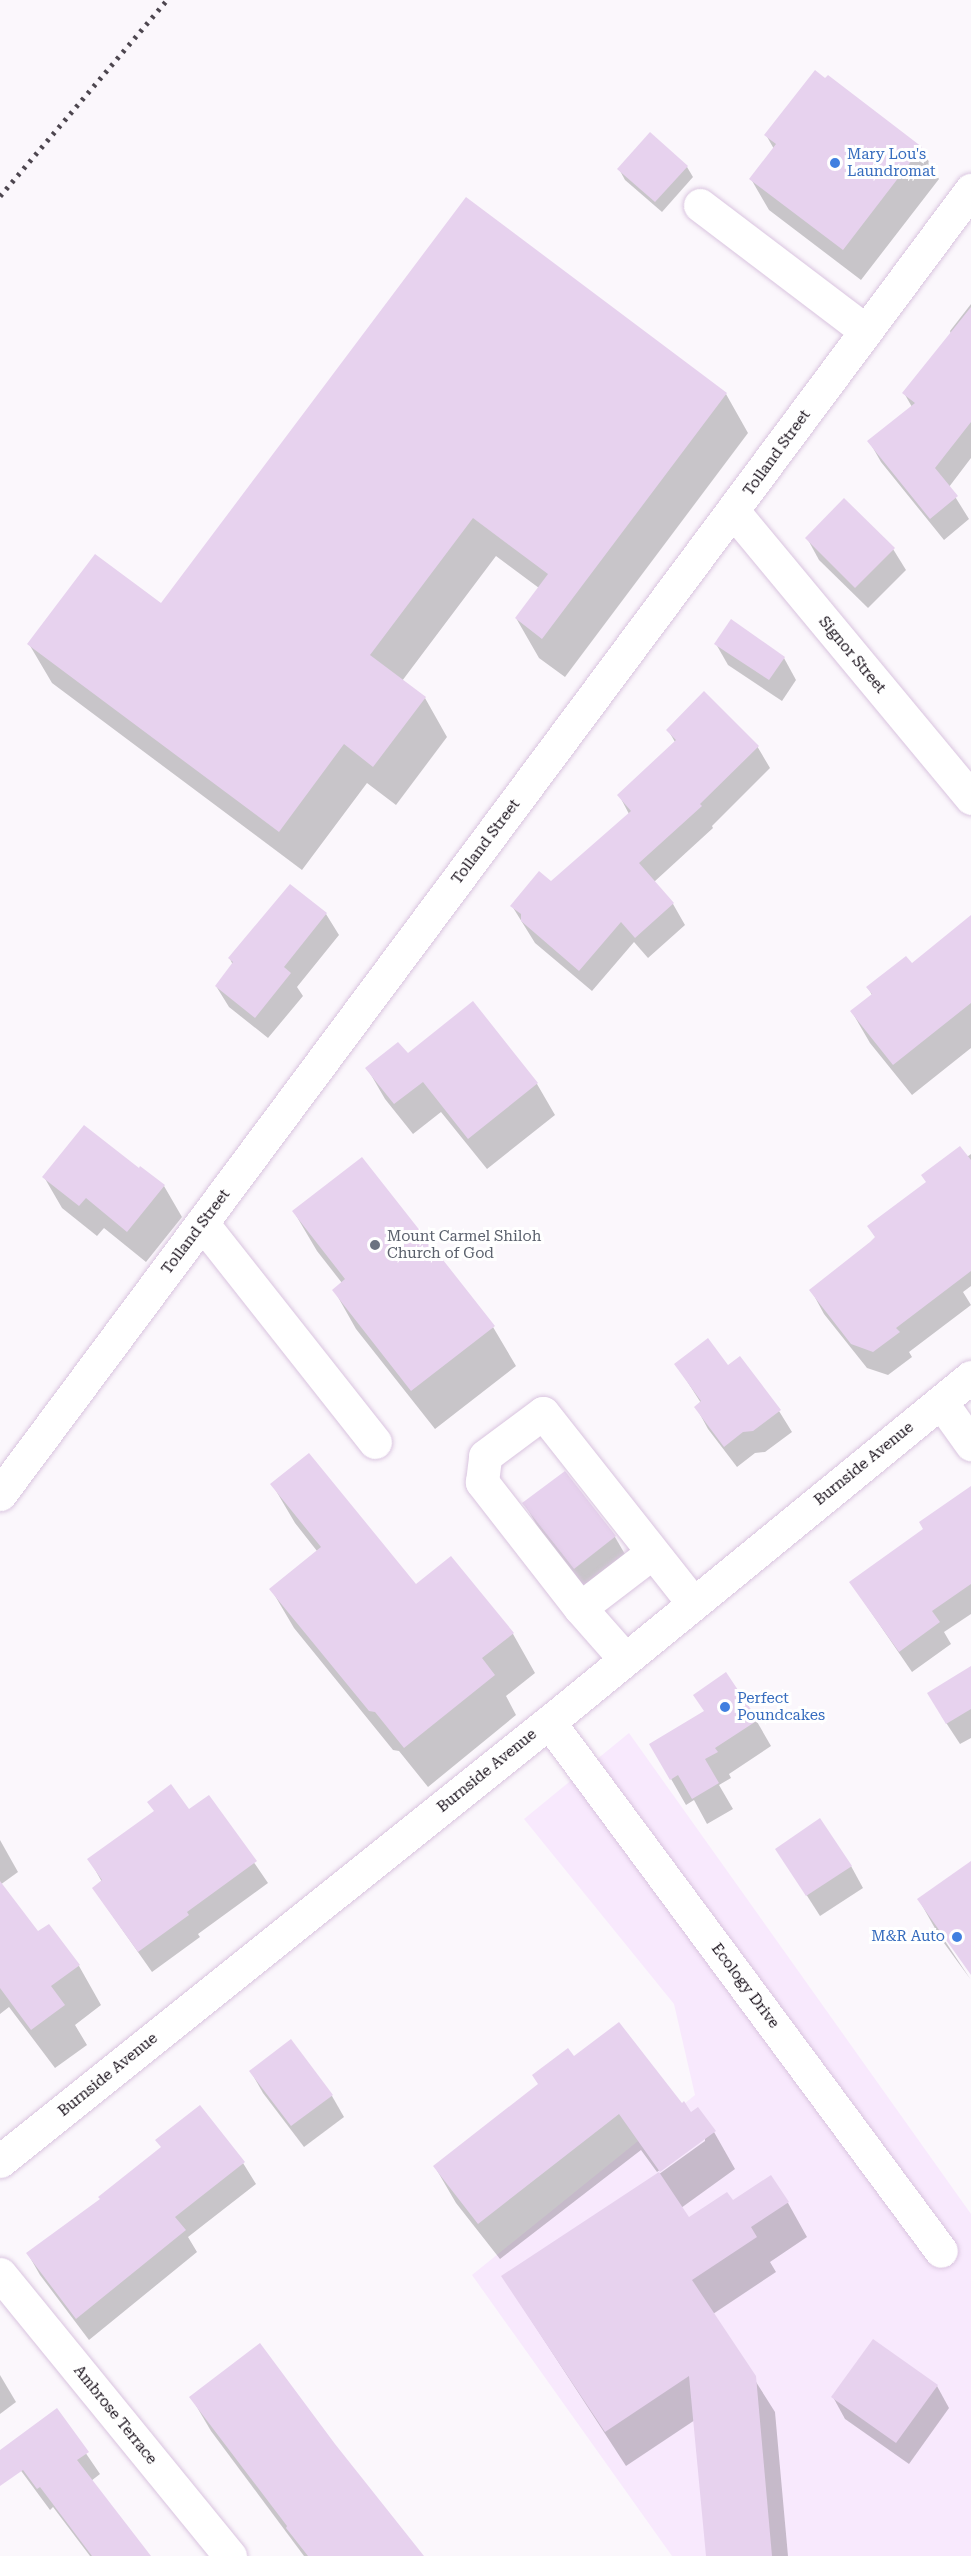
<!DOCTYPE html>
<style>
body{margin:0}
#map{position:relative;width:971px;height:2556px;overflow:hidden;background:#fbf7fc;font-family:"Roboto Serif",serif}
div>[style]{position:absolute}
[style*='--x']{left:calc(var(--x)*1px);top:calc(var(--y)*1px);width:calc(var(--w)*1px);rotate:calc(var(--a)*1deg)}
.built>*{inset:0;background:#f8e9fd}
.shadow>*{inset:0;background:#0003}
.building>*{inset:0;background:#e7d2ee}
.roads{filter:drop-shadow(0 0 2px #d9c4df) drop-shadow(0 0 2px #d9c4df)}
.minor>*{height:33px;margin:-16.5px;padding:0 16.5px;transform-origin:16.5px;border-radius:16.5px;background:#fff}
.major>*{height:33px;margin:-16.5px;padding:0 16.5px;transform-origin:16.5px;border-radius:16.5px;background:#fff}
.rail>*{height:4.5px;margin-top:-2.25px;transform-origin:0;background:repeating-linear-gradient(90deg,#4c454e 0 3px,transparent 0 9px)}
.dots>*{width:16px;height:16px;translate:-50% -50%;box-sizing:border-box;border:3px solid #fff;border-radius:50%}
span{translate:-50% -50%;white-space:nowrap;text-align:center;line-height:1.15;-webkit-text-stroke:6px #fff;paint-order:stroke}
.shop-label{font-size:15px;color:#366cbe}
.left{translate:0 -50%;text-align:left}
.right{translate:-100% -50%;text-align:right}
.street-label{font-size:15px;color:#160e18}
.worship-label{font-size:15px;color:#5b616d}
</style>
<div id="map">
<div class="built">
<i style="clip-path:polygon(629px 1733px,971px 2214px,971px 2556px,672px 2556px,472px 2275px,695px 2095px,674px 2004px,524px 1819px)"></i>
</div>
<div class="shadow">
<i style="clip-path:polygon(766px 135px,921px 148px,939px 179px,861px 280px,769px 210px,751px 179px,774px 149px)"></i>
<i style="clip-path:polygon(687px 167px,693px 177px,662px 212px,625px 180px,619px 169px)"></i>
<i style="clip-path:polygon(971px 304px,971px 458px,949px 487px,969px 519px,944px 540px,881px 462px,869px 441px,912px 407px,904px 393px,951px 334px,950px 331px)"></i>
<i style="clip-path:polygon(726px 394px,748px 433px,565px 677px,539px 658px,516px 618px,539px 588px,496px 556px,402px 681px,425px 698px,447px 737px,396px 805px,367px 783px,302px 870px,52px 683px,29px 644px,161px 605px)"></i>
<i style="clip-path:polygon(807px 538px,893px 549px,906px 570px,868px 608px,819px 560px)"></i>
<i style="clip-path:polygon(716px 644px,784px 658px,796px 680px,782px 701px,728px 665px)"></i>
<i style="clip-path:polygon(668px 730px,757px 746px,770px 768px,712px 826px,713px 828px,654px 882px,673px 904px,685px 925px,648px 958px,634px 942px,592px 991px,535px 943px,512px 906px,551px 883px,629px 814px,619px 795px,675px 742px)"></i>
<i style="clip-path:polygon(291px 886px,326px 914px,339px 935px,297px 987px,303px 996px,268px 1038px,229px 1007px,216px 986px,233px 965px,230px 959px)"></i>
<i style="clip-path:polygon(971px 917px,971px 1048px,912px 1095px,870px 1043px,852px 1012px,872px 995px,868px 988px,911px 965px)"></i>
<i style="clip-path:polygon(473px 1003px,537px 1084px,555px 1115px,487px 1169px,441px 1112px,413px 1134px,385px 1099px,367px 1068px,407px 1055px)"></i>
<i style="clip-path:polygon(971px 1154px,971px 1286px,963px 1292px,971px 1305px,909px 1352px,912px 1357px,888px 1375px,867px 1368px,824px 1314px,811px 1290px,876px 1238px,869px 1227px)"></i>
<i style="clip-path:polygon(139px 1170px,164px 1186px,182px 1217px,146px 1262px,104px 1228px,97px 1236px,62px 1208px,44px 1177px)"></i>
<i style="clip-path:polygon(294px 1212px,493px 1327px,516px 1366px,435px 1429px,356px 1329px,334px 1290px,342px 1283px,317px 1251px)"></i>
<i style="clip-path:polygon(676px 1364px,728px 1367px,779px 1411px,792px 1432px,765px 1452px,755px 1453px,737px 1467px,708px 1429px,696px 1407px,701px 1403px)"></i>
<i style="clip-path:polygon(564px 1473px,615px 1537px,633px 1568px,592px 1599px,542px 1534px,524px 1503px)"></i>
<i style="clip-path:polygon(272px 1484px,416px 1587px,513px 1634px,535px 1673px,506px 1696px,516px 1715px,428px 1787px,399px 1751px,393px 1750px,294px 1628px,271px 1589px,317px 1551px,295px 1523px)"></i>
<i style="clip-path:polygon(971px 1505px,971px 1614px,944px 1632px,951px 1644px,912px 1672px,851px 1583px)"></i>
<i style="clip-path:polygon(971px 1668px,971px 1738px,960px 1744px,941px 1715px)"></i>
<i style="clip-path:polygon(756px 1720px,771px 1746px,729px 1774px,731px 1778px,719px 1785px,733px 1809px,707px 1824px,694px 1800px,686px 1805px,651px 1744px)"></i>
<i style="clip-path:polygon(209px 1797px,268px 1883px,198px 1934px,200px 1937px,152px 1972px,93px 1888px,102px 1882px,89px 1859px,155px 1812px,189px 1811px)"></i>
<i style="clip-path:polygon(0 1840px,18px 1872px,0 1885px)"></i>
<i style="clip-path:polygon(777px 1849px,851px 1866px,863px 1888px,820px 1916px)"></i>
<i style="clip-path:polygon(971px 1863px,971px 1972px,945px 1935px,941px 1935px,971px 1980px,941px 1939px,919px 1900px)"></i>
<i style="clip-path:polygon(0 1891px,37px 1933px,79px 1966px,101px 2005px,75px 2025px,87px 2045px,55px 2068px,9px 2007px,0 2014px)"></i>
<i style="clip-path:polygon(574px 2058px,681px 2105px,691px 2114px,697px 2109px,714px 2132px,735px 2169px,681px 2208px,688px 2219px,732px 2202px,788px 2203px,807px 2237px,770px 2262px,776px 2272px,713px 2314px,775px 2412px,788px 2556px,707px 2556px,695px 2420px,626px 2466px,503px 2277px,655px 2177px,705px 2141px,705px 2138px,657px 2172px,641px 2150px,500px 2259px,456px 2203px,435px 2167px)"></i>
<i style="clip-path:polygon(251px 2072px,332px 2096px,344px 2117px,304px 2147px,263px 2093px)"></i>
<i style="clip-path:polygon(243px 2163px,256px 2184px,188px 2237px,197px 2252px,89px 2340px,40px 2275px,28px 2254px)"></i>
<i style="clip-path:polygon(0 2375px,16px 2402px,0 2414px)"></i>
<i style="clip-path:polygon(937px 2386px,949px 2408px,909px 2464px,845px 2419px,833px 2397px)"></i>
<i style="clip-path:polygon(191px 2397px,334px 2445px,422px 2556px,304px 2556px,211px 2431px)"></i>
<i style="clip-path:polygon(57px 2411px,100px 2474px,91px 2481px,148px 2556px,90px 2556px,53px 2507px,50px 2510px,19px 2468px)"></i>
</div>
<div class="building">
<i style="clip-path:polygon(815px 70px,825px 78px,828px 75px,922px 147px,843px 250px,749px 179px,776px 144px,764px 135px)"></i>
<i style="clip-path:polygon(650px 132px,688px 166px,655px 202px,617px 169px)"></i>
<i style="clip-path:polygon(466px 197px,727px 393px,542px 639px,515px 618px,548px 574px,473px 518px,370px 655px,426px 697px,373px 767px,344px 744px,279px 832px,27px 644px,95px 554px,161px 603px)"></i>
<i style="clip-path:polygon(971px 307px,971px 422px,935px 468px,958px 496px,930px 519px,867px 441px,915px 403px,902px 393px)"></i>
<i style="clip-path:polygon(844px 498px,895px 548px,855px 588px,805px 538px)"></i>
<i style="clip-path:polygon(731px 619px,785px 657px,769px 680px,714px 644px)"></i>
<i style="clip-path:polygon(704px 691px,759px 746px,700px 804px,702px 806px,639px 863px,674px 903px,635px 938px,621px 922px,579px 971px,521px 921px,521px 914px,510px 906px,539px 871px,551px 881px,631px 811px,617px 795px,676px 740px,666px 730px)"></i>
<i style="clip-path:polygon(290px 884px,327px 913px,284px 967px,291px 973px,255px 1018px,215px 986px,233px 962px,228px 958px)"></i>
<i style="clip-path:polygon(971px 915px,971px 1003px,893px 1065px,850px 1011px,872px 994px,866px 987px,906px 956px,912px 963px)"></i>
<i style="clip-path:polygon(473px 1001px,538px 1083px,468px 1139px,423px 1082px,394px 1104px,365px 1068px,398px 1042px,408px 1053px)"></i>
<i style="clip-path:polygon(84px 1125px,139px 1168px,140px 1166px,165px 1185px,127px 1232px,86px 1198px,79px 1206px,42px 1177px)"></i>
<i style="clip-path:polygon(960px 1146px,971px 1160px,971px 1271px,896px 1328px,900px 1332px,873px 1352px,851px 1344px,809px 1290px,870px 1242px,875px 1237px,867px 1226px,926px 1182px,921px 1175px)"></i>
<i style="clip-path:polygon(362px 1157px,495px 1326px,411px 1391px,332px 1290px,345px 1279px,292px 1211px)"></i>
<i style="clip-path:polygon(708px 1338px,728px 1365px,740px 1356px,781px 1410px,753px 1431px,743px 1432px,724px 1447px,694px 1407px,701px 1401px,674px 1364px)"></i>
<i style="clip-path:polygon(309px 1453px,416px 1584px,451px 1556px,514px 1633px,482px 1658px,495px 1675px,404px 1748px,375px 1712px,369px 1711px,269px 1589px,321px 1547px,270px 1484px)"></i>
<i style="clip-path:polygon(565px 1471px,616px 1536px,574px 1569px,522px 1503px)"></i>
<i style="clip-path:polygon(971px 1486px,971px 1584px,932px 1611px,940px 1622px,899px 1652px,849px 1582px,923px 1529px,919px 1522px)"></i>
<i style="clip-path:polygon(971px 1666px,971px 1709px,946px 1724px,927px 1693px)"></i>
<i style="clip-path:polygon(726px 1672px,758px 1720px,715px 1748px,718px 1752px,705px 1759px,719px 1783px,692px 1799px,678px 1775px,670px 1780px,649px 1744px,704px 1711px,693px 1695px)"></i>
<i style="clip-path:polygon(171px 1784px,189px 1809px,209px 1795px,257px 1861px,187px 1912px,189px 1915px,138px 1952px,92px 1888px,102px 1880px,87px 1859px,154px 1811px,147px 1802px)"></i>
<i style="clip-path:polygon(820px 1818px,852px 1866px,806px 1896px,775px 1849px)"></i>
<i style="clip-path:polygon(971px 1861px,971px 1975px,917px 1899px)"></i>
<i style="clip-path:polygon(0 1881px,38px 1931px,49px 1924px,80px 1965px,51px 1986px,65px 2005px,31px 2030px,0 1988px)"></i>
<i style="clip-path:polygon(619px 2022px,682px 2103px,684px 2101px,691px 2112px,698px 2107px,716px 2131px,660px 2172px,619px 2114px,478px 2224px,433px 2166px,538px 2084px,532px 2075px,568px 2048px,574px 2056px)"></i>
<i style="clip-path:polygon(291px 2039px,333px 2095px,291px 2126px,249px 2071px)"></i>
<i style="clip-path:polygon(200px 2105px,245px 2162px,175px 2217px,186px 2230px,76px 2319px,26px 2253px,100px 2199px,98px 2197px,161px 2147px,155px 2140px)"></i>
<i style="clip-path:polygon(659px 2172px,689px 2217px,727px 2192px,733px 2200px,771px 2175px,789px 2202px,751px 2227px,757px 2237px,692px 2280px,756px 2376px,772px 2556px,706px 2556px,689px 2376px,605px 2432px,501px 2276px)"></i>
<i style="clip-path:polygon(873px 2339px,938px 2385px,896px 2443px,831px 2397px)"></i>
<i style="clip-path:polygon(260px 2343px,335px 2444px,424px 2556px,308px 2556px,286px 2528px,287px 2526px,189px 2397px)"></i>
<i style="clip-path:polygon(57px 2408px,89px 2452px,77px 2460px,151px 2556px,92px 2556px,40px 2487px,37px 2489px,23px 2470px,0 2486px,0 2450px)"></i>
</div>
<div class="roads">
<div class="minor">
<i style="--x:700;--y:205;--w:208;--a:37.2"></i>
<i style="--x:733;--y:511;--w:373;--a:50.3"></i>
<i style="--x:202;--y:1223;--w:279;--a:51.7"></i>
<i style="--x:941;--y:1402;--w:52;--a:54.5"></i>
<i style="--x:580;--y:1608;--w:160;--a:-127.9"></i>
<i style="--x:482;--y:1482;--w:26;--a:-83"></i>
<i style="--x:485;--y:1456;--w:72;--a:-36.6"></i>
<i style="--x:543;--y:1413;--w:242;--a:51.7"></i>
<i style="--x:625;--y:1659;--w:68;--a:-131.4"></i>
<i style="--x:580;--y:1608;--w:91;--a:-37.4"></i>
<i style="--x:549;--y:1722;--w:658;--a:53.46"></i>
<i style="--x:0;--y:2274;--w:364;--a:50.8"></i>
</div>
<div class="major">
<i style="--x:0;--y:1494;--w:1626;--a:-53.33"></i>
<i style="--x:0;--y:2161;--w:703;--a:-38.65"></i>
<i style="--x:549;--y:1722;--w:545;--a:-39.27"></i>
</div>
</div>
<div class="rail">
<i style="--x:0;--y:196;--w:257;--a:-49.6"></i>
</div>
<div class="dots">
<i style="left:835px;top:163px;background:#3f7fe0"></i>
<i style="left:375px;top:1245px;background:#6b7280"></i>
<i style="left:725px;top:1707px;background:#3f7fe0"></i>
<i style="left:957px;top:1937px;background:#3f7fe0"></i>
</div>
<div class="shop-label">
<span class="left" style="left:847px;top:163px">Mary Lou's<br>Laundromat</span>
<span class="left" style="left:737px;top:1707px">Perfect<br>Poundcakes</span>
<span class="right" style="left:945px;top:1937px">M&amp;R Auto</span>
</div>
<div class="street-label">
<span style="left:777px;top:453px;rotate:-54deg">Tolland Street</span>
<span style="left:852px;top:655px;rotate:50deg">Signor Street</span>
<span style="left:486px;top:842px;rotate:-53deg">Tolland Street</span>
<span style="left:196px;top:1232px;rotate:-53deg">Tolland Street</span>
<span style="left:864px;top:1464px;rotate:-39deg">Burnside Avenue</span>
<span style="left:487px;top:1771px;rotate:-39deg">Burnside Avenue</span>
<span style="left:745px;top:1986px;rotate:53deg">Ecology Drive</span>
<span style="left:108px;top:2075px;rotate:-39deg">Burnside Avenue</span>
<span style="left:115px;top:2415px;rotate:51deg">Ambrose Terrace</span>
</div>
<div class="worship-label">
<span class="left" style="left:387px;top:1245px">Mount Carmel Shiloh<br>Church of God</span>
</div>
</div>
